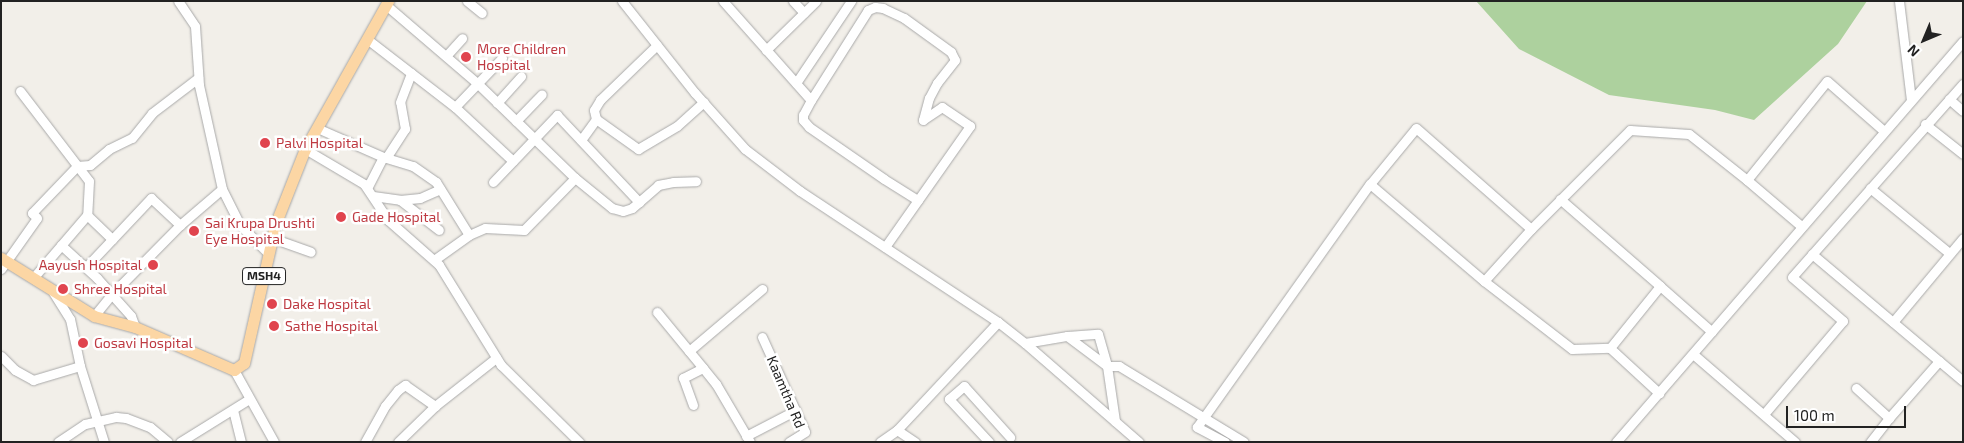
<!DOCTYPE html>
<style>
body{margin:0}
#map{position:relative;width:1964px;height:443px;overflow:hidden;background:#f2efe9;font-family:"Exo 2",sans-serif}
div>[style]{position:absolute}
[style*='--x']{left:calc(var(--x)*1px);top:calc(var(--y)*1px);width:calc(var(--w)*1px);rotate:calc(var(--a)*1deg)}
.forest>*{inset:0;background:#add19e}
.roads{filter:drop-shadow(0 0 1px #a9a9a9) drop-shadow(0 0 1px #a9a9a9)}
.minor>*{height:9px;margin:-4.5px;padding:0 4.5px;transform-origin:4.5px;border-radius:4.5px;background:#fff}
.major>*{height:11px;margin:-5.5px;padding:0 5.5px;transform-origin:5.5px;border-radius:5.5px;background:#fcd6a4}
.dots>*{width:14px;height:14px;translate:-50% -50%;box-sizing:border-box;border:2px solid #fff;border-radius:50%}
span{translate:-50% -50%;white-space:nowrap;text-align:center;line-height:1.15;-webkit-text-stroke:5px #fff;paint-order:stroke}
.shield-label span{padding:1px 4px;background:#fff;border:1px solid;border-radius:4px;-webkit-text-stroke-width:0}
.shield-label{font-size:12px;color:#222;font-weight:700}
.health-label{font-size:14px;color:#be3a42}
.left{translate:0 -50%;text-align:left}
.right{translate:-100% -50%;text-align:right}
.street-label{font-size:14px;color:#222}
.frame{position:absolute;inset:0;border:2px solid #222;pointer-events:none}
.north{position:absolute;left:1899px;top:15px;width:50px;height:50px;-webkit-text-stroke:4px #fff;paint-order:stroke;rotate:225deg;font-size:14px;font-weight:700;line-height:20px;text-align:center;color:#222}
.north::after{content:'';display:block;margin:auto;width:18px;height:22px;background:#222;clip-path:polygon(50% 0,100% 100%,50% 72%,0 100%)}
.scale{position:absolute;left:1786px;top:406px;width:120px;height:22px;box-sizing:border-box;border:2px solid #222;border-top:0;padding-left:6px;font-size:15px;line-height:18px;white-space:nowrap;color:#222;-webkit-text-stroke:4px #fff;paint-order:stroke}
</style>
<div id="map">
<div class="forest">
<i style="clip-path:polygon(1476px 1px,1867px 1px,1838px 44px,1754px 120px,1715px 110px,1609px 95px,1519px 49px)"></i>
</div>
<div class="roads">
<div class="minor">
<i style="--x:467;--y:1;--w:19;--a:39"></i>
<i style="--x:622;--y:1;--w:117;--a:51.6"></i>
<i style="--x:695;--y:93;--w:75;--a:48.2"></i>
<i style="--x:745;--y:149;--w:69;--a:37.4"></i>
<i style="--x:800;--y:191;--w:237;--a:33.5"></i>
<i style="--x:998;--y:322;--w:34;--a:38"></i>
<i style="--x:1025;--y:343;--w:151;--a:41"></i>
<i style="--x:723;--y:1;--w:132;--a:48.4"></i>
<i style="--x:793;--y:1;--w:16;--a:47"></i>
<i style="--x:1899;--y:1;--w:100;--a:83.1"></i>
<i style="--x:386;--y:5;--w:120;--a:40.6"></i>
<i style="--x:477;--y:83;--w:136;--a:44.1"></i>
<i style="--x:575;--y:178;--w:48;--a:39"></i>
<i style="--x:612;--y:208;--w:11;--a:15"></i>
<i style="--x:623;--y:211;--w:9;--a:-18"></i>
<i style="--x:632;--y:208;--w:35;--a:-41"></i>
<i style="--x:658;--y:185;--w:15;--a:-11"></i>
<i style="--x:673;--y:182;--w:23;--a:-2"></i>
<i style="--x:367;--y:39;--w:111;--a:37.7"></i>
<i style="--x:455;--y:107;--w:68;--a:-46.2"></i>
<i style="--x:766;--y:50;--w:70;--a:-44.4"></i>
<i style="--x:446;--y:56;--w:24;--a:-48"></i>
<i style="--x:796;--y:83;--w:99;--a:-56.1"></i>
<i style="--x:20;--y:91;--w:113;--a:52.5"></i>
<i style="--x:89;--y:181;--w:34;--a:93"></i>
<i style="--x:1949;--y:99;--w:18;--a:41"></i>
<i style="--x:497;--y:103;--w:36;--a:-48"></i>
<i style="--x:455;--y:107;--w:79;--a:43"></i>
<i style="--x:596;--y:119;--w:9;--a:-103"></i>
<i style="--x:594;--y:110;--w:12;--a:-59"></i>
<i style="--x:600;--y:100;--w:79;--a:-44"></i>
<i style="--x:516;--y:121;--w:37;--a:-46"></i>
<i style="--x:1925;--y:124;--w:48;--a:38.3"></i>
<i style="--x:317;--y:128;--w:72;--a:23.7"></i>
<i style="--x:383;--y:157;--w:34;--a:117"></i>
<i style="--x:581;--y:140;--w:26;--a:-54"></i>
<i style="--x:596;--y:119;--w:52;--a:35.5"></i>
<i style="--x:638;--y:149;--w:45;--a:-30.5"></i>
<i style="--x:677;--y:126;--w:36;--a:-42"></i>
<i style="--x:305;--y:149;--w:69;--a:30.7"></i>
<i style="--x:364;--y:184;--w:43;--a:56.3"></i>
<i style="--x:388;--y:220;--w:68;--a:41.4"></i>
<i style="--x:439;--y:265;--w:118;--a:58.2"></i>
<i style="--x:501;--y:365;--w:110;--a:44.6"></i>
<i style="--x:383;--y:157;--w:31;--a:17"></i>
<i style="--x:413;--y:166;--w:28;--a:35"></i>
<i style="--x:436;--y:182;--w:62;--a:58.1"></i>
<i style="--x:386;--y:158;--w:35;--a:-57"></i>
<i style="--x:405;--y:129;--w:27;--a:-100"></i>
<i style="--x:400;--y:102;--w:31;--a:-69"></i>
<i style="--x:1747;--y:180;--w:71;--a:40.4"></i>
<i style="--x:493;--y:182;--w:93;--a:-46.3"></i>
<i style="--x:557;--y:115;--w:120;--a:46.7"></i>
<i style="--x:1370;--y:184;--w:150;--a:40.4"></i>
<i style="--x:1484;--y:281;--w:111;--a:37.7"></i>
<i style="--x:1572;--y:349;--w:38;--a:-2"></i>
<i style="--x:1610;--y:348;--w:67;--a:42.6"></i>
<i style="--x:1870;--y:188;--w:102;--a:39.4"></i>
<i style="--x:222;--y:189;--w:40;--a:63.4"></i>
<i style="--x:240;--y:225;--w:41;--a:45"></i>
<i style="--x:373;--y:196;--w:27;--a:8"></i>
<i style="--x:400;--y:200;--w:49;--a:37.6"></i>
<i style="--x:1560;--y:199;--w:133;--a:41"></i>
<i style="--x:1660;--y:286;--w:80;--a:128.9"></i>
<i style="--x:400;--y:200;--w:20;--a:-6"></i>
<i style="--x:420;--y:198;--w:22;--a:-24"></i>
<i style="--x:1531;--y:229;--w:140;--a:-45"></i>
<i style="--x:1630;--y:130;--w:59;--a:3.9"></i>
<i style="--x:1689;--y:134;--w:74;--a:38.4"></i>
<i style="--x:1747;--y:180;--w:127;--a:-51.1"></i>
<i style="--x:1827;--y:81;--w:76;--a:41.3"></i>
<i style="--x:272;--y:238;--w:41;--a:19.7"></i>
<i style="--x:61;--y:245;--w:49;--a:42.5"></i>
<i style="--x:97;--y:278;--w:51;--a:48.2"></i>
<i style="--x:131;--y:316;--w:12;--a:70"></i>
<i style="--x:885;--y:247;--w:148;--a:-54.9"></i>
<i style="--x:970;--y:126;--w:34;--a:-146"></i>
<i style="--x:942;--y:107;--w:23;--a:146"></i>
<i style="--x:923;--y:120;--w:23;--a:-75"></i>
<i style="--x:929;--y:98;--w:17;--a:-62"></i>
<i style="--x:937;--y:83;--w:29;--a:-52"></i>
<i style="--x:955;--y:60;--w:9;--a:-117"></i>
<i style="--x:951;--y:52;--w:58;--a:-144.1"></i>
<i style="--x:904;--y:18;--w:23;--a:-155"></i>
<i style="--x:883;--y:8;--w:8;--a:-173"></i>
<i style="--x:875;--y:7;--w:8;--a:157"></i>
<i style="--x:868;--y:10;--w:107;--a:122.3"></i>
<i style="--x:811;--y:100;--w:17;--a:118"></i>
<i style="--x:803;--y:115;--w:5;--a:90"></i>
<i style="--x:803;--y:120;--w:9;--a:49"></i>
<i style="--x:809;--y:127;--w:91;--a:34.7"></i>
<i style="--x:884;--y:179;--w:40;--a:32"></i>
<i style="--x:1812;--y:254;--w:197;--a:40.1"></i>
<i style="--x:434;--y:260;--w:43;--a:-35.5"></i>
<i style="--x:469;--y:235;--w:17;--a:-24"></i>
<i style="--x:485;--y:228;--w:39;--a:3"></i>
<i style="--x:524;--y:230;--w:73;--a:-45.6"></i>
<i style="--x:86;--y:267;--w:95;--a:-46.7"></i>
<i style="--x:151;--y:198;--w:40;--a:43"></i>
<i style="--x:1;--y:269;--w:62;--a:-54.8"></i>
<i style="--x:37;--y:218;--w:7;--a:-135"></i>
<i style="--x:32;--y:213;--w:65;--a:-46.2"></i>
<i style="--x:77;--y:166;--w:13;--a:-4"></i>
<i style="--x:90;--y:165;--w:25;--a:-40"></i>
<i style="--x:109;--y:149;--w:25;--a:-26"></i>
<i style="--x:132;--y:138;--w:32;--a:-51"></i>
<i style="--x:152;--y:113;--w:58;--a:-37.3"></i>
<i style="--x:33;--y:278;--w:83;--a:-49.4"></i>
<i style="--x:87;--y:215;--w:35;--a:44"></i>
<i style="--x:1660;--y:286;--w:69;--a:41.5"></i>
<i style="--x:53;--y:292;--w:32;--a:58"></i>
<i style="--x:70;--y:319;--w:48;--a:78"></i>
<i style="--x:80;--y:366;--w:80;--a:72.5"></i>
<i style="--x:657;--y:312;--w:72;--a:50.6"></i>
<i style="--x:94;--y:316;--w:28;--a:-51"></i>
<i style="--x:112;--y:294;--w:97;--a:-45.4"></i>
<i style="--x:180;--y:225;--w:55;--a:-40.6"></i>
<i style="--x:222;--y:189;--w:107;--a:-102.5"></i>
<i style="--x:199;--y:85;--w:59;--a:-93.9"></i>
<i style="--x:195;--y:26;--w:30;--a:-124"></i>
<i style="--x:1893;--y:322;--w:109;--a:-50.2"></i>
<i style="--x:1067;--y:336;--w:50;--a:36.9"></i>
<i style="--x:1107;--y:366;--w:12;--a:0"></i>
<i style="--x:1119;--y:366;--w:146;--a:31.3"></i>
<i style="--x:762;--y:337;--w:104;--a:65.6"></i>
<i style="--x:805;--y:432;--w:19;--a:148"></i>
<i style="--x:1025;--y:343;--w:43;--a:-9.5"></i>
<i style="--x:1067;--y:336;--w:31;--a:-4"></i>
<i style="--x:1098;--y:334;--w:33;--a:74"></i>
<i style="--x:1107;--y:366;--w:56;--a:81.7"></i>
<i style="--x:689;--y:351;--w:96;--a:-40.3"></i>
<i style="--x:1693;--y:354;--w:135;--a:40.8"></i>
<i style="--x:1;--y:356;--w:20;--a:45"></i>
<i style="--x:15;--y:370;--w:21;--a:29"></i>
<i style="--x:33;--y:380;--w:49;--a:-16.6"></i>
<i style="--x:234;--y:370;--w:82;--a:60.9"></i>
<i style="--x:1856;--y:388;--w:45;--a:42.3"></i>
<i style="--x:1889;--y:418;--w:31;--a:128"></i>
<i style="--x:693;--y:405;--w:29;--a:-110"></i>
<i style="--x:683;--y:378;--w:22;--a:-27"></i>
<i style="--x:703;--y:368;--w:21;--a:51"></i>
<i style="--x:716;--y:384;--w:67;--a:59.6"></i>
<i style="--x:233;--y:410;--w:33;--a:76"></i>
<i style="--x:1764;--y:414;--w:122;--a:-49.7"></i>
<i style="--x:1843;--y:321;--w:67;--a:-139.2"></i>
<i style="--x:1792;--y:277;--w:258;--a:-48.5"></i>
<i style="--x:1889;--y:418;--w:76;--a:-48.7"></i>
<i style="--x:897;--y:430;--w:148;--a:-46.9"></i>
<i style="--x:746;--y:436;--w:56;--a:-27.5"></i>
<i style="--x:58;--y:442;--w:32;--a:-34"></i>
<i style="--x:85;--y:424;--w:32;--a:-13"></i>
<i style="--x:116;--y:417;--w:10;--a:6"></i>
<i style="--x:126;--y:418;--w:26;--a:21"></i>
<i style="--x:150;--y:427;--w:23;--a:40"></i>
<i style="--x:180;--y:442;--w:81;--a:-31.9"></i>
<i style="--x:365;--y:442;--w:41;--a:-60.9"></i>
<i style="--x:385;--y:406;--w:21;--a:-51"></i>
<i style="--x:398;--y:390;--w:9;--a:-36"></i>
<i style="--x:405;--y:385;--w:37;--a:35"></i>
<i style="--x:398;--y:442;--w:52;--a:-44.2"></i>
<i style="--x:435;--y:406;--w:78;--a:-38.2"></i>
<i style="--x:880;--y:442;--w:21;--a:-35"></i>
<i style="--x:897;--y:430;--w:22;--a:34"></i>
<i style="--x:989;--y:442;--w:59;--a:-132.9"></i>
<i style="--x:949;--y:399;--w:20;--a:-41"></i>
<i style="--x:964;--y:386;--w:69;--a:48"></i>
<i style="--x:1225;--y:442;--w:32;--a:-152"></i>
<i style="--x:1197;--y:427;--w:298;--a:-54.6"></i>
<i style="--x:1370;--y:184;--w:72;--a:-50.6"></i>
<i style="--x:1416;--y:128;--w:153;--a:41.3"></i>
<i style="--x:1531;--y:229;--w:70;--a:132.1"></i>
<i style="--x:1616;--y:442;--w:530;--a:-49.13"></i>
</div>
<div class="major">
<i style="--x:1;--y:258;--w:110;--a:31.9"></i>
<i style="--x:94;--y:316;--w:42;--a:15"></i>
<i style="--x:135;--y:327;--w:108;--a:23.5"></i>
<i style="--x:234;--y:370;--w:12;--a:-35"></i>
<i style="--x:244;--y:363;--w:141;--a:-77.3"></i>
<i style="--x:275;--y:225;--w:82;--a:-68.5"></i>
<i style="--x:305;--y:149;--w:170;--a:-60.7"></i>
</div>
</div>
<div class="dots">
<i style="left:466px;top:57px;background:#e0444e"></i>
<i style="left:265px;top:143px;background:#e0444e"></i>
<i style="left:341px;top:217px;background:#e0444e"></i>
<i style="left:194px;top:231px;background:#e0444e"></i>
<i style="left:153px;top:265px;background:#e0444e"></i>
<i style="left:63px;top:289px;background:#e0444e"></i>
<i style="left:272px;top:304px;background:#e0444e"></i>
<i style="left:274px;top:326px;background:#e0444e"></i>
<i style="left:83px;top:343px;background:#e0444e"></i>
</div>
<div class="shield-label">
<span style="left:264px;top:276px">MSH4</span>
</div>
<div class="health-label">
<span class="left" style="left:477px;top:57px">More Children<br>Hospital</span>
<span class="left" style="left:276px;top:143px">Palvi Hospital</span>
<span class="left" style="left:352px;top:217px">Gade Hospital</span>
<span class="left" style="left:205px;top:231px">Sai Krupa Drushti<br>Eye Hospital</span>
<span class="right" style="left:142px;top:265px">Aayush Hospital</span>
<span class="left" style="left:74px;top:289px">Shree Hospital</span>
<span class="left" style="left:283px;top:304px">Dake Hospital</span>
<span class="left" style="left:285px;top:326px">Sathe Hospital</span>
<span class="left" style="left:94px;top:343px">Gosavi Hospital</span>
</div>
<div class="street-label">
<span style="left:786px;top:392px;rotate:67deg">Kaamtha Rd</span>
</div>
<div class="frame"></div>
<div class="north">N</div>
<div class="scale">100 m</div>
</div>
